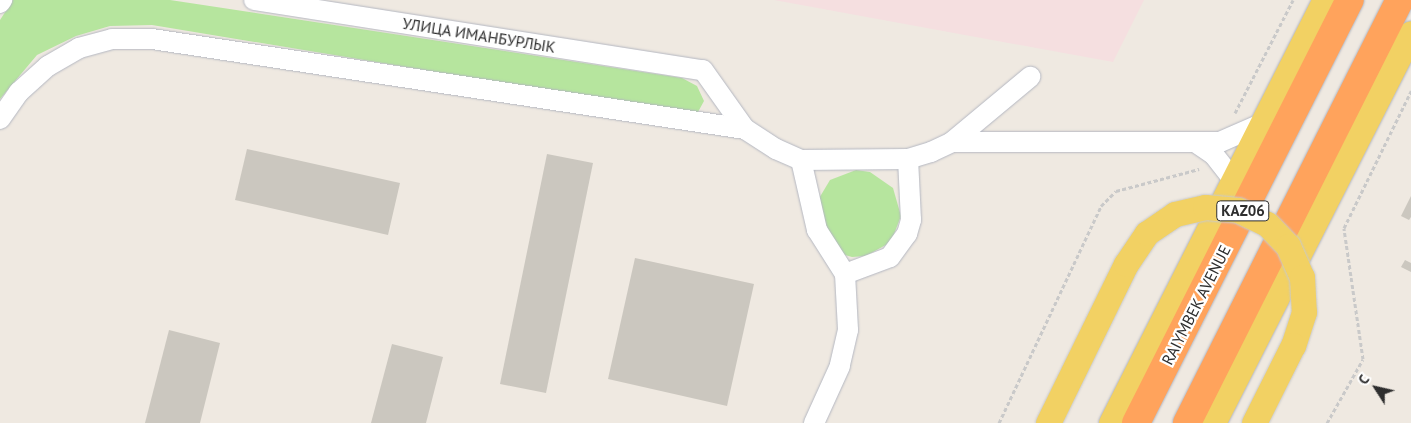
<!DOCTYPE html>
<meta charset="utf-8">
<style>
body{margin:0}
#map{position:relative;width:1411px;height:423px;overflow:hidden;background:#efe9e1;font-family:"PT Sans",sans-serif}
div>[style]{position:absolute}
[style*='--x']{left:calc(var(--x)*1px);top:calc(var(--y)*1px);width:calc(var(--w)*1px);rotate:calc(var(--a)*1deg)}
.medical>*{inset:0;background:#f5dfe0}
.green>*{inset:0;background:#b6e59e}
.building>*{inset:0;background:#cbc7bf}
.path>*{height:3px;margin-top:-1.5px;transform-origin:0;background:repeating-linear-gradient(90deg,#c9c9c9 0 4px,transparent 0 6.5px)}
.roads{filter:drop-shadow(0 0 1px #b4b7c1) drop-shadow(0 0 1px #b4b7c1)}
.minor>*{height:20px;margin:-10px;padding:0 10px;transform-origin:10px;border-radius:10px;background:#fff}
.major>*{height:25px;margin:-12.5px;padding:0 12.5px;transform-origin:12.5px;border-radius:12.5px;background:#f2d163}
.highway>*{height:28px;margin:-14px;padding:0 14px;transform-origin:14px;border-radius:14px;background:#ffa35c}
.bridges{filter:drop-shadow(0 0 1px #c9c9c9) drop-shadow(0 0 1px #c9c9c9)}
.major-bridge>*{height:25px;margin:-12.5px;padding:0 12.5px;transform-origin:12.5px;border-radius:12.5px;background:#f2d163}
span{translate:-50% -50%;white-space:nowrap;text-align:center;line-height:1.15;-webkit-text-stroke:4.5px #fff;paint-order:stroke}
.shield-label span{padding:1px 4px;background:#fff;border:1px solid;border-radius:4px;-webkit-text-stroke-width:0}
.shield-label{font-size:15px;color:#2e2e2e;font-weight:700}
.street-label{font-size:16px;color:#2e2e2e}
.north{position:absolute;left:1351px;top:363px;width:50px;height:50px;-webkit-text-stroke:4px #fff;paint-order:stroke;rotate:305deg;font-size:14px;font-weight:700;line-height:20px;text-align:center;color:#2e2e2e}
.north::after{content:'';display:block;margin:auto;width:18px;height:22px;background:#2e2e2e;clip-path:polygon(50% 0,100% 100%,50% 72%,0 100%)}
</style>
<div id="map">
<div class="medical">
<i style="clip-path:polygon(774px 0,1144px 0,1113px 62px)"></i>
</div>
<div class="green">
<i style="clip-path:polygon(13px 0,170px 0,682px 78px,697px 86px,704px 101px,698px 112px,690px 114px,152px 25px,110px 26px,76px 36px,37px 55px,0 99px,0 20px)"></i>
<i style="clip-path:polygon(856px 170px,870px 172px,893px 188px,901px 216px,891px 242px,866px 256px,852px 257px,838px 253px,815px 205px,830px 180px)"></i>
</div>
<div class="building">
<i style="clip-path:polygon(247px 149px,400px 183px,388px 235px,235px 200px)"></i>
<i style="clip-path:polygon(547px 154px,593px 163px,546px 393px,500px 384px)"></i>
<i style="clip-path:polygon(1411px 196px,1411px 217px,1409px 220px,1401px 216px)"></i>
<i style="clip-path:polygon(635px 258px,754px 284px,727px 406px,608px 379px)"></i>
<i style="clip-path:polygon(1405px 260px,1411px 263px,1411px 272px,1401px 267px)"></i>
<i style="clip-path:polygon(169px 330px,220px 343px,200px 423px,145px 423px)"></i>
<i style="clip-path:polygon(392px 344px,443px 357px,426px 423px,371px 423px)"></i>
</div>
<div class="path">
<i style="--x:1235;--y:113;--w:127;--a:-62.8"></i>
<i style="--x:999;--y:423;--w:240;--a:-64.8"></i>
<i style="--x:1101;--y:206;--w:21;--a:-45"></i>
<i style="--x:1116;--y:191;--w:86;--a:-14.8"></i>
<i style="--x:1327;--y:423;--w:73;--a:-60.6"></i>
<i style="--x:1363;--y:359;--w:132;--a:-98.3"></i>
<i style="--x:1344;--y:228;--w:153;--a:-63.9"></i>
</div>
<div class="roads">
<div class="minor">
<i style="--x:254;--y:0;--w:454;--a:8.9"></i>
<i style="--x:703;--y:70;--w:72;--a:54.6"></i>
<i style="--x:745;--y:129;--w:37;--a:33"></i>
<i style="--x:776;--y:149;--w:27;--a:24"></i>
<i style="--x:801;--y:160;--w:107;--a:-0.5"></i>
<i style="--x:908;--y:159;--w:24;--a:-17"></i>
<i style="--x:931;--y:152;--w:23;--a:-25"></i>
<i style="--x:952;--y:142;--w:102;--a:-39.8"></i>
<i style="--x:0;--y:3;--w:4;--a:-56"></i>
<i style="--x:0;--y:119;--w:33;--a:-55"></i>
<i style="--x:19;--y:92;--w:39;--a:-42"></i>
<i style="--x:48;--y:66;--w:36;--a:-30"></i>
<i style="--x:79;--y:48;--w:34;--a:-15"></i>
<i style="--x:112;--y:39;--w:40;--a:0"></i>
<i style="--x:152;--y:39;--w:600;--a:8.63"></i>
<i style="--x:952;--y:142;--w:268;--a:0"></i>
<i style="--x:1220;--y:142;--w:47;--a:-23.8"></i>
<i style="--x:1195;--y:142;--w:23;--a:34"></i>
<i style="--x:1214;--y:155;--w:33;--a:52"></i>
<i style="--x:801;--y:160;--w:72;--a:77.1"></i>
<i style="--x:817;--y:230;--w:52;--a:57.5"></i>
<i style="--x:845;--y:274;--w:56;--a:86.9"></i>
<i style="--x:848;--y:330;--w:37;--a:103"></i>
<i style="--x:840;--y:366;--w:63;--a:114.5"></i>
<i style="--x:845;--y:274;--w:48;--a:-20.7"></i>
<i style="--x:890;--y:257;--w:29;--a:-54"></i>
<i style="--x:907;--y:234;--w:15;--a:-74"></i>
<i style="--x:911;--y:220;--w:61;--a:-92.8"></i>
</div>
<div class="major">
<i style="--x:1111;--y:423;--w:474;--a:-63.2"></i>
<i style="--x:1213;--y:423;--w:437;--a:-63.1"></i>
</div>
<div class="highway">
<i style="--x:1136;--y:423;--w:474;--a:-63.2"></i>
<i style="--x:1187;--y:423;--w:474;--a:-63.3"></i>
</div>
</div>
<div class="bridges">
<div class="major-bridge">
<i style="--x:1048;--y:423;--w:177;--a:-63.9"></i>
<i style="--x:1126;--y:264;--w:37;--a:-56"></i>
<i style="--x:1147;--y:233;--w:34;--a:-34"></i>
<i style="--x:1175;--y:214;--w:31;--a:-13"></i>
<i style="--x:1205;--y:207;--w:33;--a:5"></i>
<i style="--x:1238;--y:210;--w:32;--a:26"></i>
<i style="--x:1267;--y:224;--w:30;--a:46"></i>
<i style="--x:1288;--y:246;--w:34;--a:66"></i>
<i style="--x:1302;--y:277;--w:35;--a:87"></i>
<i style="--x:1304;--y:312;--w:35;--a:108"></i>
<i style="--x:1293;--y:345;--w:87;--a:116.6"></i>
</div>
</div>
<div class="shield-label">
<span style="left:1243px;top:211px">KАZ06</span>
</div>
<div class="street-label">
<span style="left:479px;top:35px;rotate:9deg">УЛИЦА ИМАНБУРЛЫК</span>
<span style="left:1196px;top:305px;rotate:-63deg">RAIYMBEK AVENUE</span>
</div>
<div class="north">С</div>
</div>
